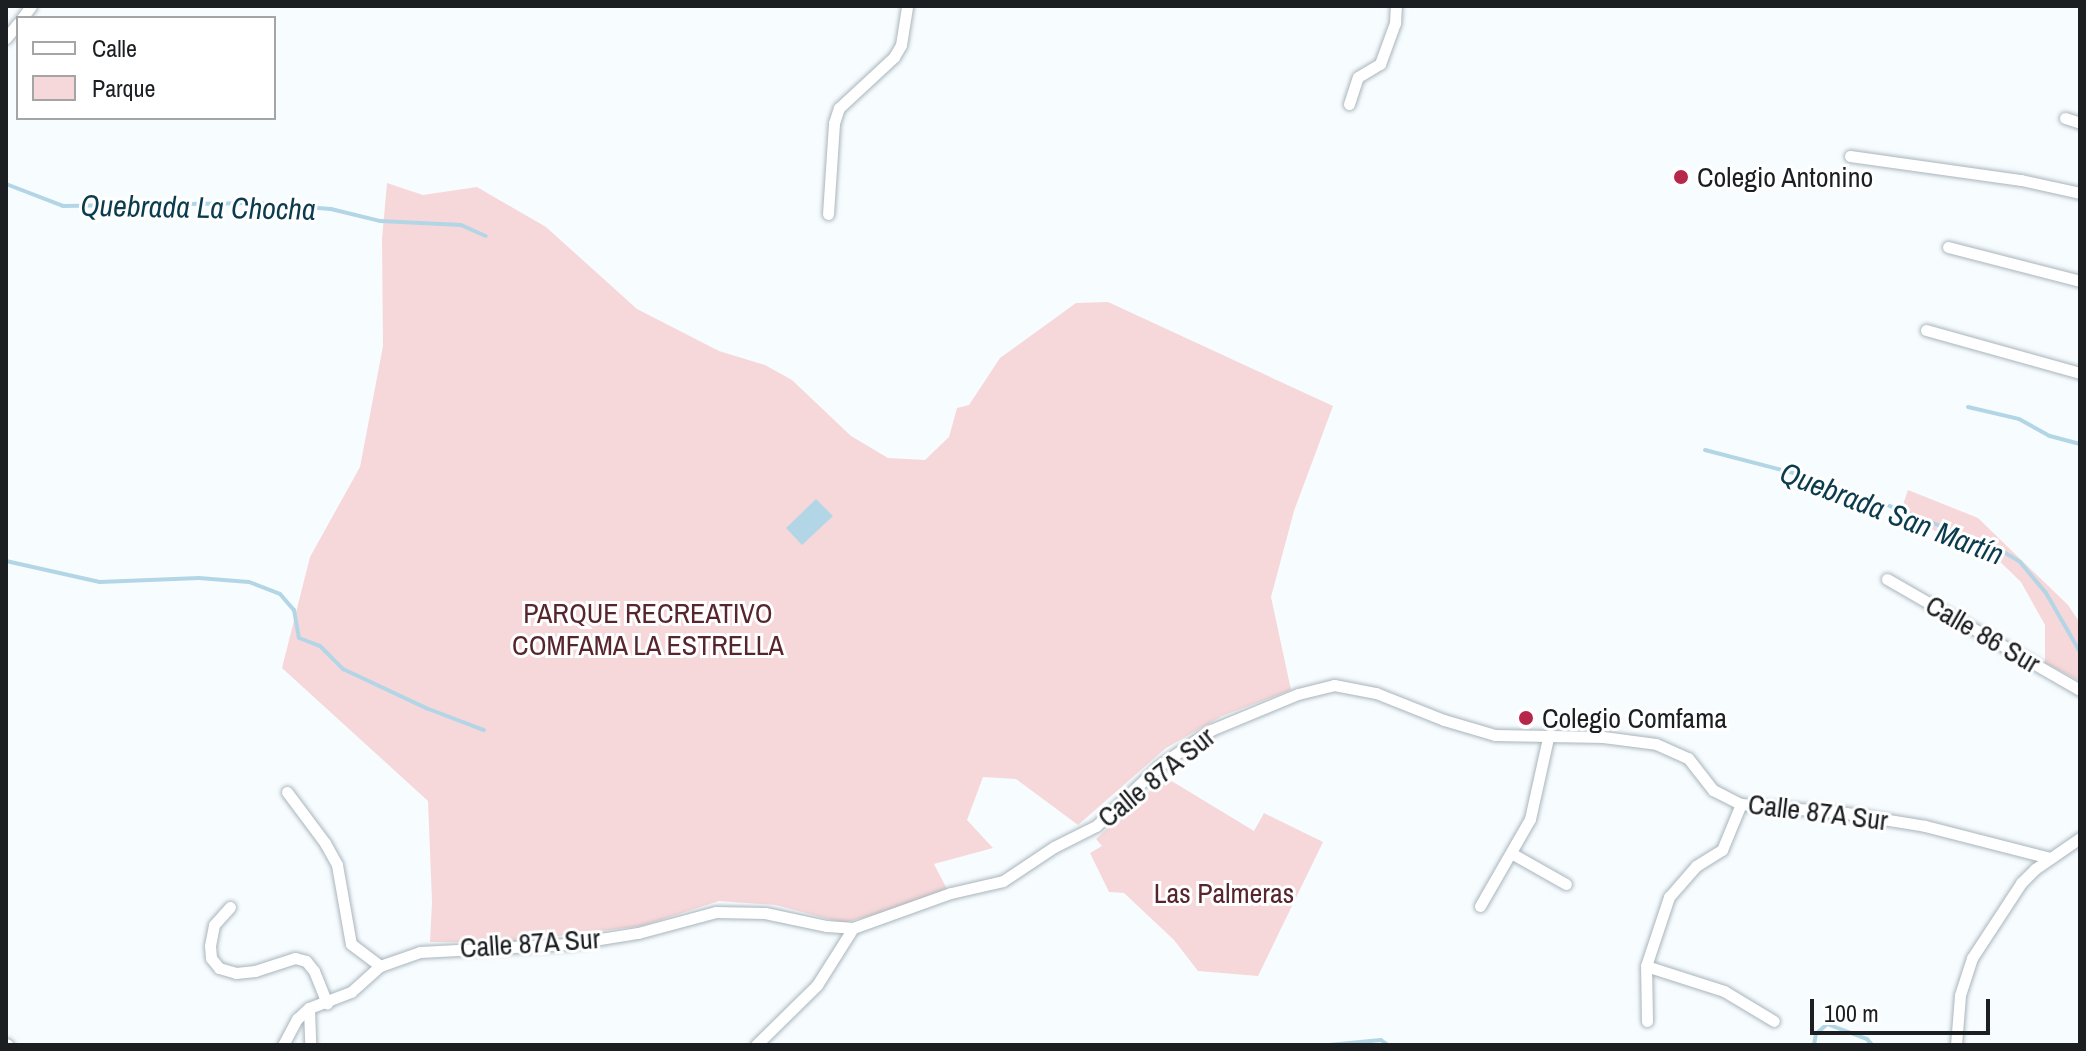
<!DOCTYPE html>
<meta charset="utf-8">
<style>
body{margin:0}
#map{position:relative;width:2086px;height:1051px;overflow:hidden;background:#f7fcff;font-family:"Archivo Narrow",sans-serif}
div>[style]{position:absolute}
[style*='--x']{left:calc(var(--x)*1px);top:calc(var(--y)*1px);width:calc(var(--w)*1px);rotate:calc(var(--a)*1deg)}
.green>*{inset:0;background:#f7d8da}
.water>*{inset:0;background:#b3d6e7}
.stream>*{height:4px;margin:-2px;padding:0 2px;transform-origin:2px;border-radius:2px;background:#b3d6e7}
.roads{filter:drop-shadow(0 0 2px #a8b5bb) drop-shadow(0 0 2px #a8b5bb)}
.street>*{height:11px;margin:-5.5px;padding:0 5.5px;transform-origin:5.5px;border-radius:5.5px;background:#fff}
.dots>*{width:22px;height:22px;translate:-50% -50%;box-sizing:border-box;border:4px solid #fff;border-radius:50%}
span{translate:-50% -50%;white-space:nowrap;text-align:center;line-height:1.15;-webkit-text-stroke:6px #fff;paint-order:stroke}
.poi-label{font-size:28px;color:#1b1f22}
.left{translate:0 -50%;text-align:left}
.park-label{font-size:28px;color:#57252d}
.street-label{font-size:28px;color:#1b1f22}
.water-label{font-size:30px;color:#0a3c4e;font-style:italic}
.frame{position:absolute;inset:0;border:8px solid #1b1f22;pointer-events:none}
.legend{position:absolute;left:16px;top:16px;width:260px;height:104px;box-sizing:border-box;background:#fff;border:2px solid #a4a5a7;margin:0;padding:10px 14px;list-style:none;font-size:24px;color:#1b1f22}
.legend li{display:flex;align-items:center;gap:16px;height:40px}
.legend b{width:40px;border:2px solid #a4a5a7}
.scale{position:absolute;left:1810px;top:999px;width:180px;height:36px;box-sizing:border-box;border:4px solid #1b1f22;border-top:0;padding-left:10px;font-size:24px;line-height:28px;white-space:nowrap;color:#1b1f22;-webkit-text-stroke:6px #fff;paint-order:stroke}
</style>
<div id="map">
<div class="green">
<i style="clip-path:polygon(387px 183px,423px 195px,477px 187px,546px 227px,637px 309px,719px 351px,765px 365px,792px 380px,851px 436px,888px 458px,925px 460px,949px 437px,957px 408px,969px 405px,1000px 358px,1076px 303px,1108px 302px,1333px 406px,1294px 511px,1271px 597px,1291px 690px,1222px 716px,1166px 748px,1078px 825px,1016px 779px,983px 777px,967px 820px,993px 848px,934px 864px,948px 891px,895px 909px,843px 923px,776px 905px,719px 901px,642px 926px,507px 942px,430px 942px,432px 902px,428px 801px,282px 668px,310px 557px,360px 467px,383px 346px,382px 239px)"></i>
<i style="clip-path:polygon(1908px 490px,1978px 518px,2068px 605px,2080px 623px,2080px 681px,2045px 663px,2045px 625px,2021px 582px,1992px 554px,1899px 516px)"></i>
<i style="clip-path:polygon(1165px 777px,1254px 831px,1264px 813px,1323px 842px,1258px 976px,1198px 971px,1174px 940px,1124px 893px,1109px 892px,1090px 853px,1102px 846px,1096px 839px)"></i>
</div>
<div class="water">
<i style="clip-path:polygon(816px 499px,833px 516px,802px 545px,786px 528px)"></i>
</div>
<div class="stream">
<i style="--x:6;--y:184;--w:61;--a:21.1"></i>
<i style="--x:63;--y:206;--w:192;--a:-0.9"></i>
<i style="--x:255;--y:203;--w:76;--a:4.5"></i>
<i style="--x:331;--y:209;--w:50;--a:13.8"></i>
<i style="--x:380;--y:221;--w:81;--a:2.8"></i>
<i style="--x:461;--y:225;--w:27;--a:24"></i>
<i style="--x:1968;--y:407;--w:52;--a:13.2"></i>
<i style="--x:2019;--y:419;--w:35;--a:29"></i>
<i style="--x:2050;--y:436;--w:31;--a:15"></i>
<i style="--x:1705;--y:450;--w:91;--a:14.6"></i>
<i style="--x:1793;--y:473;--w:50;--a:25"></i>
<i style="--x:1838;--y:494;--w:45;--a:11.6"></i>
<i style="--x:1882;--y:503;--w:123;--a:21.4"></i>
<i style="--x:1997;--y:548;--w:27;--a:31"></i>
<i style="--x:2020;--y:562;--w:40;--a:50"></i>
<i style="--x:2046;--y:593;--w:68;--a:60"></i>
<i style="--x:6;--y:561;--w:96;--a:12.6"></i>
<i style="--x:100;--y:582;--w:99;--a:-2.3"></i>
<i style="--x:199;--y:578;--w:50;--a:4.6"></i>
<i style="--x:249;--y:582;--w:33;--a:21"></i>
<i style="--x:280;--y:594;--w:21;--a:49"></i>
<i style="--x:294;--y:610;--w:28;--a:80"></i>
<i style="--x:299;--y:638;--w:22;--a:21"></i>
<i style="--x:320;--y:646;--w:33;--a:45"></i>
<i style="--x:343;--y:669;--w:92;--a:25.2"></i>
<i style="--x:426;--y:708;--w:62;--a:20.8"></i>
<i style="--x:1329;--y:1045;--w:52;--a:-5.5"></i>
<i style="--x:1381;--y:1040;--w:9;--a:36"></i>
<i style="--x:1814;--y:1045;--w:11;--a:-80"></i>
<i style="--x:1816;--y:1034;--w:15;--a:-42"></i>
<i style="--x:1827;--y:1024;--w:43;--a:20.6"></i>
<i style="--x:1867;--y:1039;--w:8;--a:50"></i>
</div>
<div class="roads">
<div class="street">
<i style="--x:22;--y:18;--w:15;--a:-53"></i>
<i style="--x:6;--y:38;--w:19;--a:-51"></i>
<i style="--x:1349;--y:104;--w:28;--a:-72"></i>
<i style="--x:1358;--y:77;--w:26;--a:-31"></i>
<i style="--x:1380;--y:64;--w:44;--a:-69.9"></i>
<i style="--x:1395;--y:23;--w:17;--a:-87"></i>
<i style="--x:2065;--y:118;--w:16;--a:18"></i>
<i style="--x:1850;--y:156;--w:173;--a:8"></i>
<i style="--x:2021;--y:180;--w:60;--a:12.4"></i>
<i style="--x:828;--y:214;--w:91;--a:-86.2"></i>
<i style="--x:834;--y:123;--w:16;--a:-72"></i>
<i style="--x:839;--y:108;--w:75;--a:-42.8"></i>
<i style="--x:894;--y:57;--w:14;--a:-60"></i>
<i style="--x:901;--y:45;--w:39;--a:-81"></i>
<i style="--x:1948;--y:247;--w:136;--a:14.4"></i>
<i style="--x:1926;--y:330;--w:160;--a:15.6"></i>
<i style="--x:1887;--y:579;--w:223;--a:29.9"></i>
<i style="--x:287;--y:792;--w:64;--a:53.3"></i>
<i style="--x:325;--y:843;--w:25;--a:61"></i>
<i style="--x:337;--y:865;--w:80;--a:80"></i>
<i style="--x:351;--y:944;--w:36;--a:37"></i>
<i style="--x:1511;--y:853;--w:63;--a:29.4"></i>
<i style="--x:1480;--y:906;--w:100;--a:-60.1"></i>
<i style="--x:1530;--y:819;--w:83;--a:-77.5"></i>
<i style="--x:230;--y:907;--w:24;--a:132"></i>
<i style="--x:214;--y:925;--w:21;--a:101"></i>
<i style="--x:210;--y:946;--w:12;--a:85"></i>
<i style="--x:211;--y:958;--w:13;--a:51"></i>
<i style="--x:219;--y:968;--w:18;--a:16"></i>
<i style="--x:236;--y:973;--w:19;--a:-6"></i>
<i style="--x:255;--y:971;--w:42;--a:-18"></i>
<i style="--x:295;--y:958;--w:11;--a:15"></i>
<i style="--x:306;--y:961;--w:13;--a:51"></i>
<i style="--x:314;--y:971;--w:35;--a:68"></i>
<i style="--x:1646;--y:966;--w:82;--a:17.8"></i>
<i style="--x:1724;--y:991;--w:58;--a:31"></i>
<i style="--x:309;--y:1008;--w:37;--a:88"></i>
<i style="--x:1647;--y:1021;--w:55;--a:-91"></i>
<i style="--x:1646;--y:966;--w:73;--a:-71.6"></i>
<i style="--x:1669;--y:897;--w:41;--a:-48.9"></i>
<i style="--x:1696;--y:866;--w:31;--a:-32"></i>
<i style="--x:1722;--y:850;--w:50;--a:-67.6"></i>
<i style="--x:6;--y:1044;--w:2;--a:27"></i>
<i style="--x:283;--y:1045;--w:30;--a:-62"></i>
<i style="--x:297;--y:1019;--w:16;--a:-43"></i>
<i style="--x:309;--y:1008;--w:45;--a:-20.9"></i>
<i style="--x:351;--y:992;--w:39;--a:-42"></i>
<i style="--x:380;--y:966;--w:42;--a:-19.3"></i>
<i style="--x:420;--y:952;--w:149;--a:-3.1"></i>
<i style="--x:569;--y:944;--w:70;--a:-9.1"></i>
<i style="--x:638;--y:933;--w:81;--a:-15.1"></i>
<i style="--x:716;--y:912;--w:49;--a:1.2"></i>
<i style="--x:765;--y:913;--w:62;--a:12"></i>
<i style="--x:826;--y:926;--w:27;--a:4"></i>
<i style="--x:853;--y:928;--w:104;--a:-19.7"></i>
<i style="--x:951;--y:893;--w:53;--a:-13"></i>
<i style="--x:1003;--y:881;--w:61;--a:-33.7"></i>
<i style="--x:1054;--y:847;--w:47;--a:-26.6"></i>
<i style="--x:1096;--y:826;--w:88;--a:-43.6"></i>
<i style="--x:1160;--y:765;--w:62;--a:-34.5"></i>
<i style="--x:1211;--y:730;--w:94;--a:-22.5"></i>
<i style="--x:1298;--y:694;--w:37;--a:-14"></i>
<i style="--x:1334;--y:685;--w:43;--a:10.8"></i>
<i style="--x:1376;--y:693;--w:73;--a:21.7"></i>
<i style="--x:1444;--y:720;--w:53;--a:16.4"></i>
<i style="--x:1495;--y:735;--w:108;--a:1.1"></i>
<i style="--x:1603;--y:737;--w:53;--a:7.5"></i>
<i style="--x:1656;--y:744;--w:35;--a:24"></i>
<i style="--x:1688;--y:758;--w:41;--a:52"></i>
<i style="--x:1713;--y:790;--w:31;--a:27"></i>
<i style="--x:1741;--y:804;--w:105;--a:4.9"></i>
<i style="--x:1846;--y:813;--w:80;--a:9.3"></i>
<i style="--x:1925;--y:826;--w:129;--a:14.4"></i>
<i style="--x:756;--y:1045;--w:86;--a:-44.5"></i>
<i style="--x:817;--y:985;--w:67;--a:-57.7"></i>
<i style="--x:1956;--y:1045;--w:50;--a:-85.4"></i>
<i style="--x:1960;--y:995;--w:39;--a:-72"></i>
<i style="--x:1972;--y:958;--w:90;--a:-56.8"></i>
<i style="--x:2021;--y:883;--w:20;--a:-45"></i>
<i style="--x:2035;--y:869;--w:55;--a:-34.6"></i>
</div>
</div>
<div class="dots">
<i style="left:1681px;top:177px;background:#b7264b"></i>
<i style="left:1526px;top:718px;background:#b7264b"></i>
</div>
<div class="poi-label">
<span class="left" style="left:1697px;top:177px">Colegio Antonino</span>
<span class="left" style="left:1542px;top:718px">Colegio Comfama</span>
</div>
<div class="park-label">
<span style="left:648px;top:629px">PARQUE RECREATIVO<br>COMFAMA LA ESTRELLA</span>
<span style="left:1224px;top:893px">Las Palmeras</span>
</div>
<div class="street-label">
<span style="left:1983px;top:634px;rotate:30deg">Calle 86 Sur</span>
<span style="left:1156px;top:777px;rotate:-39deg">Calle 87A Sur</span>
<span style="left:1818px;top:812px;rotate:7deg">Calle 87A Sur</span>
<span style="left:530px;top:943px;rotate:-4deg">Calle 87A Sur</span>
</div>
<div class="water-label">
<span style="left:198px;top:207px;rotate:1deg">Quebrada La Chocha</span>
<span style="left:1892px;top:513px;rotate:21deg">Quebrada San Martín</span>
</div>
<div class="frame"></div>
<ul class="legend">
<li><b style="height:10px;background:#fff"></b>Calle</li>
<li><b style="height:22px;background:#f7d8da"></b>Parque</li>
</ul>
<div class="scale">100 m</div>
</div>
